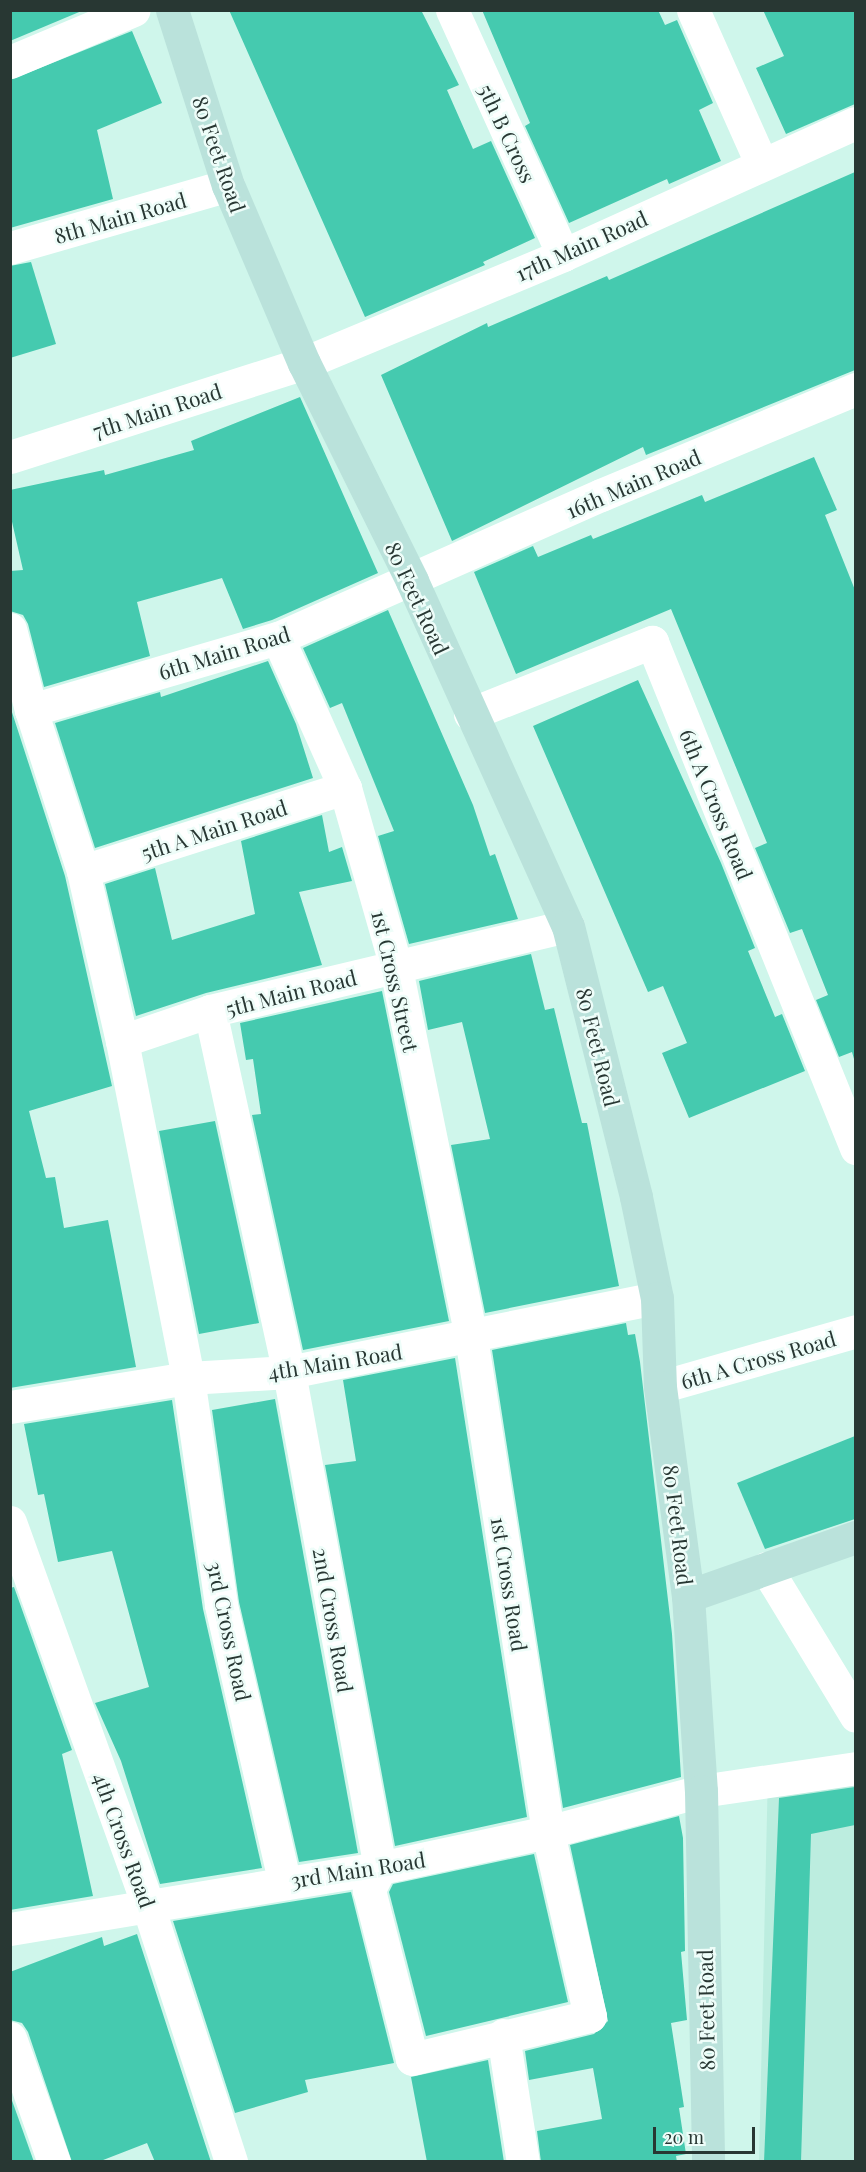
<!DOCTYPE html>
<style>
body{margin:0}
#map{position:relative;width:866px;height:2172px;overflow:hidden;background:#cff6eb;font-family:"Playfair Display",serif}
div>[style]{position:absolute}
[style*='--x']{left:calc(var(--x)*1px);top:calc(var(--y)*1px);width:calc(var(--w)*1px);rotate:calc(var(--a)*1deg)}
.built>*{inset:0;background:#bceddf}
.building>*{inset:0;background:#45caaf}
.street>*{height:33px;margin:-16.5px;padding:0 16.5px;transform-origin:16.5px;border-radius:16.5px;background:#fff}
.secondary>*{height:33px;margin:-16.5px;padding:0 16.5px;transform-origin:16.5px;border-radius:16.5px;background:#bae2db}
span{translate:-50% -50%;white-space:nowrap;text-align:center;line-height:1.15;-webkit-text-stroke:5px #eefdf9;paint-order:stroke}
.street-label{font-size:21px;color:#283733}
.frame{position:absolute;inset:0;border:12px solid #283733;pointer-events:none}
.scale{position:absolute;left:653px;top:2127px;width:102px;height:27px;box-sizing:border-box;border:3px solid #283733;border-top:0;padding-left:8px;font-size:18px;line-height:21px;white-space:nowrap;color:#283733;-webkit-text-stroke:4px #eefdf9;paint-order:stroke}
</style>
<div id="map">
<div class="built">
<i style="clip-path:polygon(855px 1760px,855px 2161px,759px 2162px,768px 1771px)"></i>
</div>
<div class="building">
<i style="clip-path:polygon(10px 10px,84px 10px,10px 41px)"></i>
<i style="clip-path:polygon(229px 10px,421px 10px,459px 85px,447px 90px,473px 149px,491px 141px,535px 238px,483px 262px,485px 265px,365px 317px)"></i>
<i style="clip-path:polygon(482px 10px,658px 10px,665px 25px,677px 20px,713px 103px,699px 110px,721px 161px,669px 184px,667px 179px,569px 223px,525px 126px,530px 123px)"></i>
<i style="clip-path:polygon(763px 10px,855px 10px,855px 104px,786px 134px,756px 68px,784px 56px)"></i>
<i style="clip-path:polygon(132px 31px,162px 103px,97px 130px,113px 199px,10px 228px,10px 80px)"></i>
<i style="clip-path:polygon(855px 172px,855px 370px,646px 455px,643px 447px,452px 541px,381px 375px,487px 323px,488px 327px,607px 276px,609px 280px)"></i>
<i style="clip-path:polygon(31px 262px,56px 344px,10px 358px,10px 266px)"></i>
<i style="clip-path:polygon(300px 397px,378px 573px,272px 620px,243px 629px,222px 578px,137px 602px,150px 656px,44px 687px,28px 624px,23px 615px,10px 611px,10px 571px,23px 570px,10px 513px,10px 490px,104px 470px,105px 475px,194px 450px,191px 441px)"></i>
<i style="clip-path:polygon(814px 457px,837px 510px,825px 515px,855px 590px,854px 1059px,852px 1052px,839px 1057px,816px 1000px,828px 995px,802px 929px,790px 933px,755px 848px,767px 843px,671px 609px,516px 674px,474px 572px,533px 546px,538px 557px,591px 535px,593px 539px,702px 495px,705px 502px)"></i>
<i style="clip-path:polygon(388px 610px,473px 805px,490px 856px,495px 854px,518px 919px,409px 944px,378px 836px,394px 831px,342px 703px,330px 708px,303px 648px)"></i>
<i style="clip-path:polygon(268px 661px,296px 724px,313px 778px,95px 848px,55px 723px,160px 692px,161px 697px)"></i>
<i style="clip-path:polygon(638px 680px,721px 863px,755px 948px,748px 951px,775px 1017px,782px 1014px,805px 1071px,689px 1118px,662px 1053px,687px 1043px,663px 986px,648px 992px,533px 726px)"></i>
<i style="clip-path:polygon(10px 706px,65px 876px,112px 1086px,29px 1111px,46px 1178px,55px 1177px,64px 1228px,108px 1220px,136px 1367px,10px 1388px)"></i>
<i style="clip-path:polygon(322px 815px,329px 852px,342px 847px,352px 881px,299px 892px,322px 965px,206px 993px,136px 1016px,105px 884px,155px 868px,172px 940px,255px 914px,241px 841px)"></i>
<i style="clip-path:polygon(531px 954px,545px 1010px,554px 1008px,582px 1123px,587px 1123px,619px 1286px,485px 1313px,451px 1145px,490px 1139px,462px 1022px,428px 1030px,419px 981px)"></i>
<i style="clip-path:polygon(382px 991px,449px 1321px,303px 1350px,252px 1115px,261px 1114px,253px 1059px,246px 1060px,240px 1023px)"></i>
<i style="clip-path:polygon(215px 1121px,259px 1323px,199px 1334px,159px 1131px)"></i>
<i style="clip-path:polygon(626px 1323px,628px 1335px,635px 1334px,640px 1362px,672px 1634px,681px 1777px,563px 1808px,492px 1350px)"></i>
<i style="clip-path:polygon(455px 1358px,527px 1817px,395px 1846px,325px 1465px,356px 1461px,343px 1380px)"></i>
<i style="clip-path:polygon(275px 1399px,358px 1853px,299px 1862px,239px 1602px,212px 1410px)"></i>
<i style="clip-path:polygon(172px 1400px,203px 1609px,262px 1868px,160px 1884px,121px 1761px,95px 1703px,149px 1687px,112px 1551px,58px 1562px,44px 1494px,38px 1495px,24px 1424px)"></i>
<i style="clip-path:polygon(855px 1436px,855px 1519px,765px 1549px,737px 1483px)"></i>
<i style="clip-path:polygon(14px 1587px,72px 1750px,62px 1754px,93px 1896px,10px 1910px,10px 1588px)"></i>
<i style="clip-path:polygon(855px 1787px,855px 1825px,811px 1834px,801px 2162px,764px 2162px,779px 1798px)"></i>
<i style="clip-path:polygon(679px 1816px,683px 1838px,685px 1951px,681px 1952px,687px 2020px,671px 2023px,684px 2107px,679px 2108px,686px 2154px,676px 2156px,677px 2162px,541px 2162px,537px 2131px,602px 2119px,593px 2068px,529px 2080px,525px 2051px,594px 2034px,608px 2021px,570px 1845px)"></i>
<i style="clip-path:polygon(534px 1854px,568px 2002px,426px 2036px,389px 1892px,393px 1884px)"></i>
<i style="clip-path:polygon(351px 1892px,394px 2063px,305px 2080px,308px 2092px,235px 2113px,173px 1921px)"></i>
<i style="clip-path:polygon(137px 1934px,211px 2162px,155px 2162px,147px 2143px,98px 2162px,72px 2162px,28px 2032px,22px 2023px,10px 2020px,10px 1972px,102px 1937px,104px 1946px)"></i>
<i style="clip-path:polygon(488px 2060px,504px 2162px,427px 2162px,411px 2077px)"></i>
<i style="clip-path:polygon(10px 2095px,34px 2162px,10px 2162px)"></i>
</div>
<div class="street">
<i style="--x:452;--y:10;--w:269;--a:65.6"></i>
<i style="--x:693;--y:10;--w:167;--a:66"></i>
<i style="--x:10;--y:62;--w:134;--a:-22.8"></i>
<i style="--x:10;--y:248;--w:227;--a:-16.1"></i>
<i style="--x:10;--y:457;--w:309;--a:-17.7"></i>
<i style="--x:304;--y:363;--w:281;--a:-22.6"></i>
<i style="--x:563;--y:255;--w:321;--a:-24.3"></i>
<i style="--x:10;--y:629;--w:84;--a:75.5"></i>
<i style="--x:31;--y:710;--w:169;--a:72.1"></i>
<i style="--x:83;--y:871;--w:174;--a:77.1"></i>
<i style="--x:122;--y:1041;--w:343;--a:78.9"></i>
<i style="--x:188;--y:1378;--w:229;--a:81.7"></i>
<i style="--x:221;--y:1605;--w:283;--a:77.1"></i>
<i style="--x:31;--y:710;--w:257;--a:-16.3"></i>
<i style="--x:278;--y:638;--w:353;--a:-23.9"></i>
<i style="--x:601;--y:495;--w:276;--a:-22.6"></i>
<i style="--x:470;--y:714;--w:196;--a:-21.6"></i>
<i style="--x:652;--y:642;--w:546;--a:68.04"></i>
<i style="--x:83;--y:871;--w:275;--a:-17.6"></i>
<i style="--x:210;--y:1011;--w:370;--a:77.7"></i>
<i style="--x:289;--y:1372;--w:504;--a:79.6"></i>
<i style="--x:380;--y:1868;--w:25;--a:117"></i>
<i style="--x:369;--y:1890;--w:174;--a:75.7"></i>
<i style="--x:412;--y:2059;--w:183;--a:-13.6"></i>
<i style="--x:590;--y:2016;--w:189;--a:-102.9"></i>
<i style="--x:548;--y:1832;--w:501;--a:-98.84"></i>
<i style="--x:471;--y:1337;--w:378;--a:-101.5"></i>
<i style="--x:396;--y:967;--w:186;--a:-105.9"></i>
<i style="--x:345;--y:788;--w:164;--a:-114.1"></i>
<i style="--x:122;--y:1041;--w:93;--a:-18.8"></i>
<i style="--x:210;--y:1011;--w:368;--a:-13.4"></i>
<i style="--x:660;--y:1387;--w:204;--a:-15.9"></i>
<i style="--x:10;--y:1407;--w:180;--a:-9.3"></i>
<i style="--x:188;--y:1378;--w:101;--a:-3.4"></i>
<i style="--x:289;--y:1372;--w:375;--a:-11.4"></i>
<i style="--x:10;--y:1522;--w:411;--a:70.2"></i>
<i style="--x:149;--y:1909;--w:266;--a:72"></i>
<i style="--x:766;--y:1568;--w:173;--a:58.7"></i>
<i style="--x:10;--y:1929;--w:375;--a:-9.4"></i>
<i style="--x:380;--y:1868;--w:172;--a:-12.1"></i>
<i style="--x:548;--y:1832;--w:158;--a:-15"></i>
<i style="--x:701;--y:1791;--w:157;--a:-8.4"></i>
<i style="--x:503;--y:2035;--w:129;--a:81.1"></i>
<i style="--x:10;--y:2038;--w:132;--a:70.5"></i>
</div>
<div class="secondary">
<i style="--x:172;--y:10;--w:184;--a:72.3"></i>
<i style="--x:228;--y:185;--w:194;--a:66.9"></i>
<i style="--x:304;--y:363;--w:243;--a:63.6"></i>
<i style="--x:412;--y:581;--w:379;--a:65.7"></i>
<i style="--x:568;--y:926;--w:279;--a:75.9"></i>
<i style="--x:636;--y:1197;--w:103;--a:78.3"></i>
<i style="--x:657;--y:1298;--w:89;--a:88.1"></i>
<i style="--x:660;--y:1387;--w:211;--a:82.4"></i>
<i style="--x:688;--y:1596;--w:195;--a:86.2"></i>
<i style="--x:701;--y:1791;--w:371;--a:88.9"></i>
<i style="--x:688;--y:1596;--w:178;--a:-19.4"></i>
</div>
<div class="street-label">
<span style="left:508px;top:133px;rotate:65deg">5th B Cross</span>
<span style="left:220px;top:154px;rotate:71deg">80 Feet Road</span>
<span style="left:120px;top:217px;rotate:-16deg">8th Main Road</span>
<span style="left:581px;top:245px;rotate:-24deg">17th Main Road</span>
<span style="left:157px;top:410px;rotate:-18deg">7th Main Road</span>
<span style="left:633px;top:483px;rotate:-23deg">16th Main Road</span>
<span style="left:418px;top:598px;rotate:65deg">80 Feet Road</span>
<span style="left:224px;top:652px;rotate:-17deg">6th Main Road</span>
<span style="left:717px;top:804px;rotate:68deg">6th A Cross Road</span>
<span style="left:214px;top:829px;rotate:-18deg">5th A Main Road</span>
<span style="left:396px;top:981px;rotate:77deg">1st Cross Street</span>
<span style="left:291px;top:992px;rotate:-14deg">5th Main Road</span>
<span style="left:599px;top:1047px;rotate:76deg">80 Feet Road</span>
<span style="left:758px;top:1359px;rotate:-16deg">6th A Cross Road</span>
<span style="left:335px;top:1361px;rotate:-9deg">4th Main Road</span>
<span style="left:679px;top:1525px;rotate:83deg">80 Feet Road</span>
<span style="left:510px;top:1584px;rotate:81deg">1st Cross Road</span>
<span style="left:334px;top:1620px;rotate:80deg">2nd Cross Road</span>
<span style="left:230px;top:1631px;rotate:78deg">3rd Cross Road</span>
<span style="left:125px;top:1840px;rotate:70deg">4th Cross Road</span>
<span style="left:358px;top:1869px;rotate:-9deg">3rd Main Road</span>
<span style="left:705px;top:2010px;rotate:-91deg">80 Feet Road</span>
</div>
<div class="frame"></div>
<div class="scale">20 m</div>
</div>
